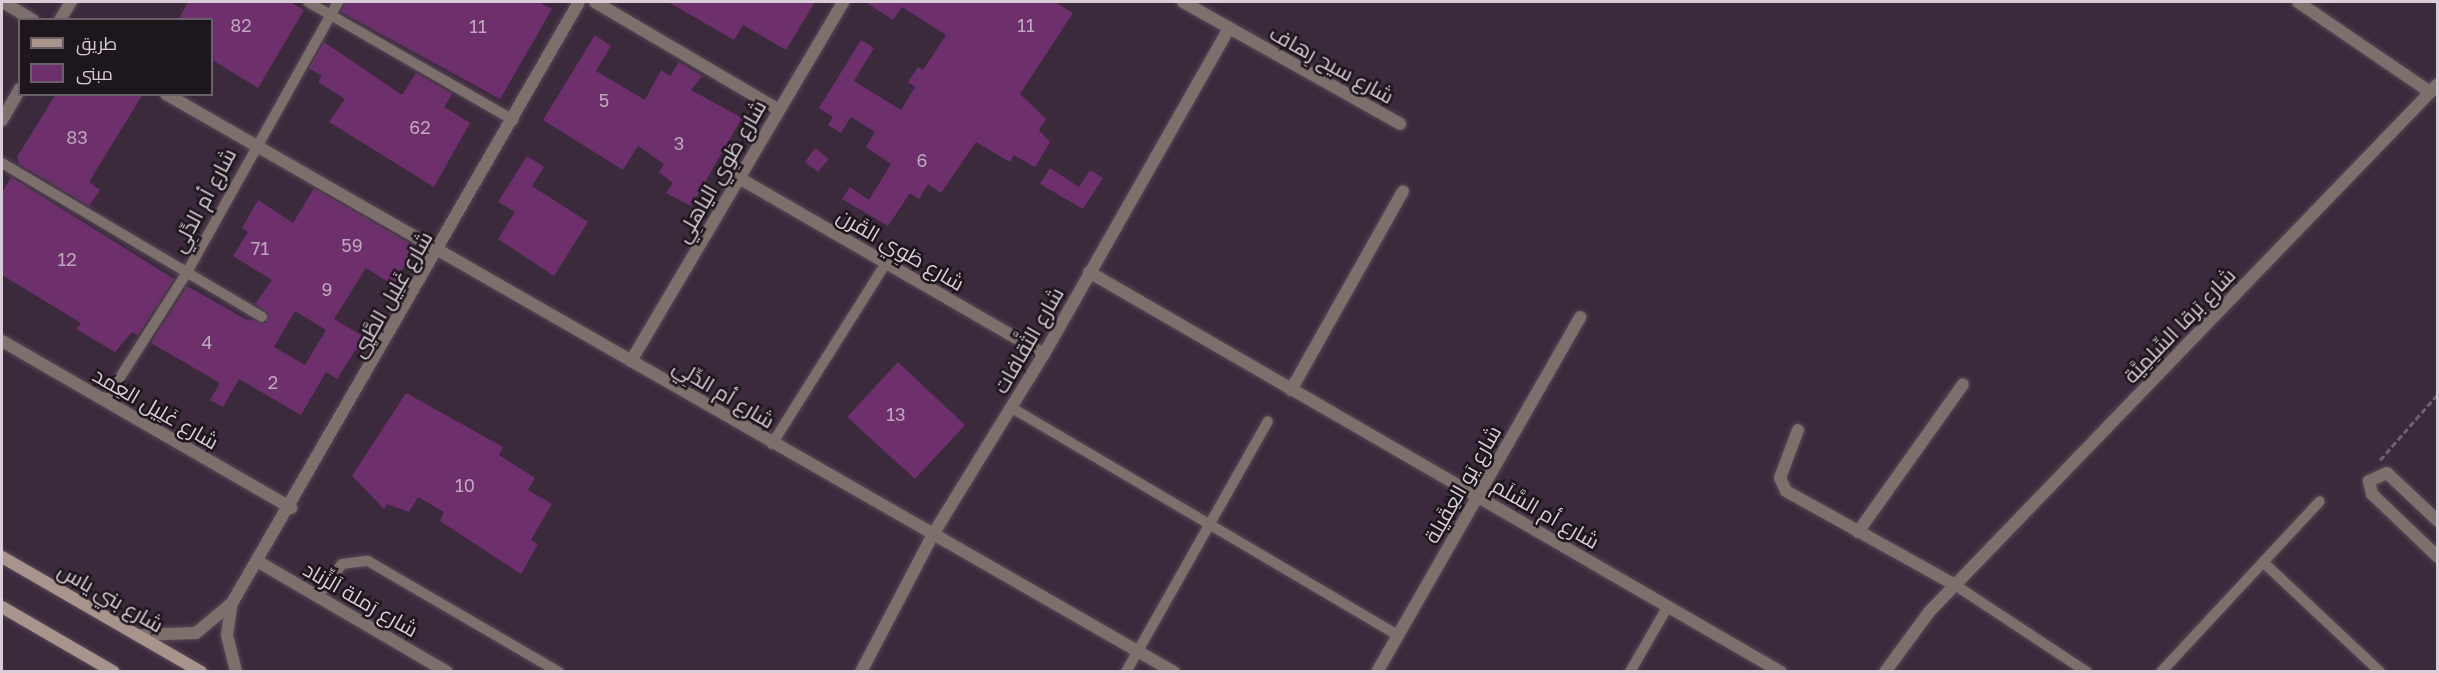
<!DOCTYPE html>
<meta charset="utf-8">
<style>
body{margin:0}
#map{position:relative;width:2439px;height:673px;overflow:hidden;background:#3b2a3b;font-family:"Golos Text",Cairo,sans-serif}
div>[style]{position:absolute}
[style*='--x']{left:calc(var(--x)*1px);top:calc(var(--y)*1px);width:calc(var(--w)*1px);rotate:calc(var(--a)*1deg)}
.building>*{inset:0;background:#6e2f6d}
.path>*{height:3px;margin-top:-1.5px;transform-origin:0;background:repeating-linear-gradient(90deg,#706170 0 6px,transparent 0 9px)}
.roads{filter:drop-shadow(0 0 2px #574857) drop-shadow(0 0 2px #574857)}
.service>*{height:10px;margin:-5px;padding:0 5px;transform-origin:5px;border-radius:5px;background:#7d706c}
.minor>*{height:12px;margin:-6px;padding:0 6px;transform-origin:6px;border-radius:6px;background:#7d706c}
.secondary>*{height:12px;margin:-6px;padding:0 6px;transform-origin:6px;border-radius:6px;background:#a8948d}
span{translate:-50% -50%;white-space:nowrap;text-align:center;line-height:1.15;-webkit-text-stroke:5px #1e161d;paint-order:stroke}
.number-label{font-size:18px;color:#bea6bd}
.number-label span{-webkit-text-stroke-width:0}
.street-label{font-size:21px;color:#d9ced8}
.frame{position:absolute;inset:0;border:3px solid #d9ced8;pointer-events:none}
.legend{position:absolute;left:18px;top:18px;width:195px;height:78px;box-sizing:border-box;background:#1e161d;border:2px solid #696068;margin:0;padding:8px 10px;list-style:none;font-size:18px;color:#d9ced8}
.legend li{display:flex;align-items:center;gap:12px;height:30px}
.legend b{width:30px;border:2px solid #696068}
</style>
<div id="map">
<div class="building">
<i style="clip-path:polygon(188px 2px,290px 2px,304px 10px,258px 88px,212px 60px,212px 20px,178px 20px)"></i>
<i style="clip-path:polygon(345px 2px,539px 2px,552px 9px,500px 99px,341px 12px)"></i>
<i style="clip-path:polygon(668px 2px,815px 2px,786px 50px,743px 25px,734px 40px)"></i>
<i style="clip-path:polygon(865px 2px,1055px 2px,1073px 13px,1020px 94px,1046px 119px,1039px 130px,1050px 142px,1035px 167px,1014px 155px,1010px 162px,976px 142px,941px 193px,928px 184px,919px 199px,910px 193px,888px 226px,842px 199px,850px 187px,869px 200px,891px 164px,866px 147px,875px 132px,851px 117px,841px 133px,828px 125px,833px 117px,819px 108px,861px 40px,874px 48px,854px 81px,901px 110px,915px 87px,908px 82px,918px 67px,923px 70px,946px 35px,902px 7px,893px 20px)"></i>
<i style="clip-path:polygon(595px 35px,611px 46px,596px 71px,645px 100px,661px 70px,670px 76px,679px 62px,702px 76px,691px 90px,742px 118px,691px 206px,666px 193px,673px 183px,659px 172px,664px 164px,638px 146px,623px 170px,543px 120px)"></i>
<i style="clip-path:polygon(324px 42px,402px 95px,416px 73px,452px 94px,444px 107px,470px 123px,434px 187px,329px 122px,345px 99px,318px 82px,322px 76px,309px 68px)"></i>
<i style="clip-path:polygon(56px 94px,143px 94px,89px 182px,100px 190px,89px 206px,19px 164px,17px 157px)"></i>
<i style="clip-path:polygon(815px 148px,829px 159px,818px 172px,805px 162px)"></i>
<i style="clip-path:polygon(527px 156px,544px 167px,532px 186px,588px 222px,554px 276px,498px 239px,515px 212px,498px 202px)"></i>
<i style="clip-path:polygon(1050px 168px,1079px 187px,1090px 170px,1103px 178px,1083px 209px,1040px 184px)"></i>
<i style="clip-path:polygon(11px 177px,174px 279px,138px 335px,132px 332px,115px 352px,76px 329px,81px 323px,2px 275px,2px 193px)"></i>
<i style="clip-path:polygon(evenodd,314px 188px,416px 247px,393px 285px,366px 268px,334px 319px,371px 341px,363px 354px,356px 349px,337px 379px,326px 372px,301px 415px,239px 379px,223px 407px,210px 400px,220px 383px,151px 343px,187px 286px,245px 319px,266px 323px,268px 313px,255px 304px,272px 280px,233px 256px,248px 232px,242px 228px,258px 200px,293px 223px,314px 188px,295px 311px,326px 330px,305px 365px,274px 347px,295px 311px)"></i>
<i style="clip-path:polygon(898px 362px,965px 425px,915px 479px,847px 417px)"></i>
<i style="clip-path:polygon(406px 393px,503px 447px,499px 455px,535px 478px,528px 490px,552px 504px,531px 540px,538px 544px,521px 574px,440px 521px,444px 512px,418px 497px,409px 512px,387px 504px,384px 509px,352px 476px)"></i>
</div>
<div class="path">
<i style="--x:2380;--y:460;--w:88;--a:-48.7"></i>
</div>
<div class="roads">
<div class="service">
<i style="--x:308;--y:2;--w:237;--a:29.9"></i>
<i style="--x:2;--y:163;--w:302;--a:30.6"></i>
<i style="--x:105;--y:401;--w:151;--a:-57.5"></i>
<i style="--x:186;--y:274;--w:312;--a:-60.8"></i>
<i style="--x:1012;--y:408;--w:448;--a:30.5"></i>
<i style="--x:772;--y:444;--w:214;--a:-57.8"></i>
<i style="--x:2263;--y:562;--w:161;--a:43.2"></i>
<i style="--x:1955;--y:585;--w:158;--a:33.4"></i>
<i style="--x:318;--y:596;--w:40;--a:-53"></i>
<i style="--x:342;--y:564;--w:26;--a:-7"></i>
<i style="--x:368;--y:561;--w:221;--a:30.2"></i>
<i style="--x:1126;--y:672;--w:288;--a:-60.5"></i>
<i style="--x:1630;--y:672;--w:76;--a:-60.1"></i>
<i style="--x:2161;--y:672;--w:233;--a:-47.1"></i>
</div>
<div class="minor">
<i style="--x:3;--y:2;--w:35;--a:31"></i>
<i style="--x:595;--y:2;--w:213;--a:30.4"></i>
<i style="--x:1183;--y:2;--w:249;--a:29.3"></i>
<i style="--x:2298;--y:2;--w:160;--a:34.3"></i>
<i style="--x:60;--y:20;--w:21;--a:-59"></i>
<i style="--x:166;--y:94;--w:1162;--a:29.83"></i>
<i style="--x:2;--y:120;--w:36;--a:-60"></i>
<i style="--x:739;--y:178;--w:352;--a:30"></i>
<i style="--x:1089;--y:272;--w:799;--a:30.03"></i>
<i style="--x:2;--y:341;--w:334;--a:30"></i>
<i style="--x:631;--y:361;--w:417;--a:-59.4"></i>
<i style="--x:1291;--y:390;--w:228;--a:-60.6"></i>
<i style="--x:1798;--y:430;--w:51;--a:110.6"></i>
<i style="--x:1780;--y:478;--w:14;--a:65"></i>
<i style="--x:1786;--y:491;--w:193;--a:29.1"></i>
<i style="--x:2438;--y:521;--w:70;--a:-136.7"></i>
<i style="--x:2387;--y:473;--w:20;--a:156"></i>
<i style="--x:2369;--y:481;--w:13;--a:77"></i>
<i style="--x:2372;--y:494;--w:91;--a:43.7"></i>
<i style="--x:1858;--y:532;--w:181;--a:-54.6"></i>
<i style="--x:257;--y:561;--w:220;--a:30.3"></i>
<i style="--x:231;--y:607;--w:28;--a:98"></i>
<i style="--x:227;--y:635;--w:38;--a:76"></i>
<i style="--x:138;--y:635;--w:58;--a:-2"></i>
<i style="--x:196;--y:633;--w:47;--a:-39.8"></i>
<i style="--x:232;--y:603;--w:694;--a:-60"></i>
<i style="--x:861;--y:672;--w:153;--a:-62.4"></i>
<i style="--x:932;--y:536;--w:214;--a:-58.4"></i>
<i style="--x:1044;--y:354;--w:375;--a:-60.4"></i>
<i style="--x:1377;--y:672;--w:409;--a:-60.2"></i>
<i style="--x:1885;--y:672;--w:74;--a:-53.7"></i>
<i style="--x:1929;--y:612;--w:733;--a:-46.05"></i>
</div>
<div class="secondary">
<i style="--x:2;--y:557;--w:230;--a:30"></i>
<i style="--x:2;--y:607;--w:129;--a:30.1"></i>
</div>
</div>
<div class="number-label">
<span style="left:241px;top:25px">82</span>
<span style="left:1026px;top:25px">11</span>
<span style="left:478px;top:26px">11</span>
<span style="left:604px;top:100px">5</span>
<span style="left:420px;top:127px">62</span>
<span style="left:77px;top:137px">83</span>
<span style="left:679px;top:143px">3</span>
<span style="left:922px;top:160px">6</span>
<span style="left:352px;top:245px">59</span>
<span style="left:260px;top:248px">71</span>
<span style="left:67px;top:259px">12</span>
<span style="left:327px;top:289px">9</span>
<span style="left:207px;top:342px">4</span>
<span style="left:273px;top:382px">2</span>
<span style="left:896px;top:414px">13</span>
<span style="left:465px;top:485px">10</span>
</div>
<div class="street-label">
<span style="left:1332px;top:64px;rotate:29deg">شارع سيح رِهاف</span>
<span style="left:720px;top:171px;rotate:-60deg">شارع طَوِي الياهلِي</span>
<span style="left:203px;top:200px;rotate:-62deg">شارع أم الدِّلِي</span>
<span style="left:901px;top:249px;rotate:30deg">شارع طَوِي القَرن</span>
<span style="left:391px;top:294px;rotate:-60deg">شارع غَلِيل الطَّيِي</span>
<span style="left:2179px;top:325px;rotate:-46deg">شارع بَرقا السِّلِمِيَّة</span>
<span style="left:1028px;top:340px;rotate:-60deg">شارع الثَّقافات</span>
<span style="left:724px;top:393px;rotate:31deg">شارع أم الدِّلِي</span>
<span style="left:156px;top:408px;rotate:30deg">شارع غَلِيل العِمد</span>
<span style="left:1462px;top:484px;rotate:-60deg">شارع يَو العِقَيلة</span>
<span style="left:1546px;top:513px;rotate:30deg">شارع أم السَّلَم</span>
<span style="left:111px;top:597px;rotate:30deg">شارع بني ياس</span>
<span style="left:361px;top:599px;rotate:30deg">شارع رَملة اَلزِّناد</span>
</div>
<div class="frame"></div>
<ul class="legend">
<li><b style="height:8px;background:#a8948d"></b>طريق</li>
<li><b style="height:16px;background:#6e2f6d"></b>مبنى</li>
</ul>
</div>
